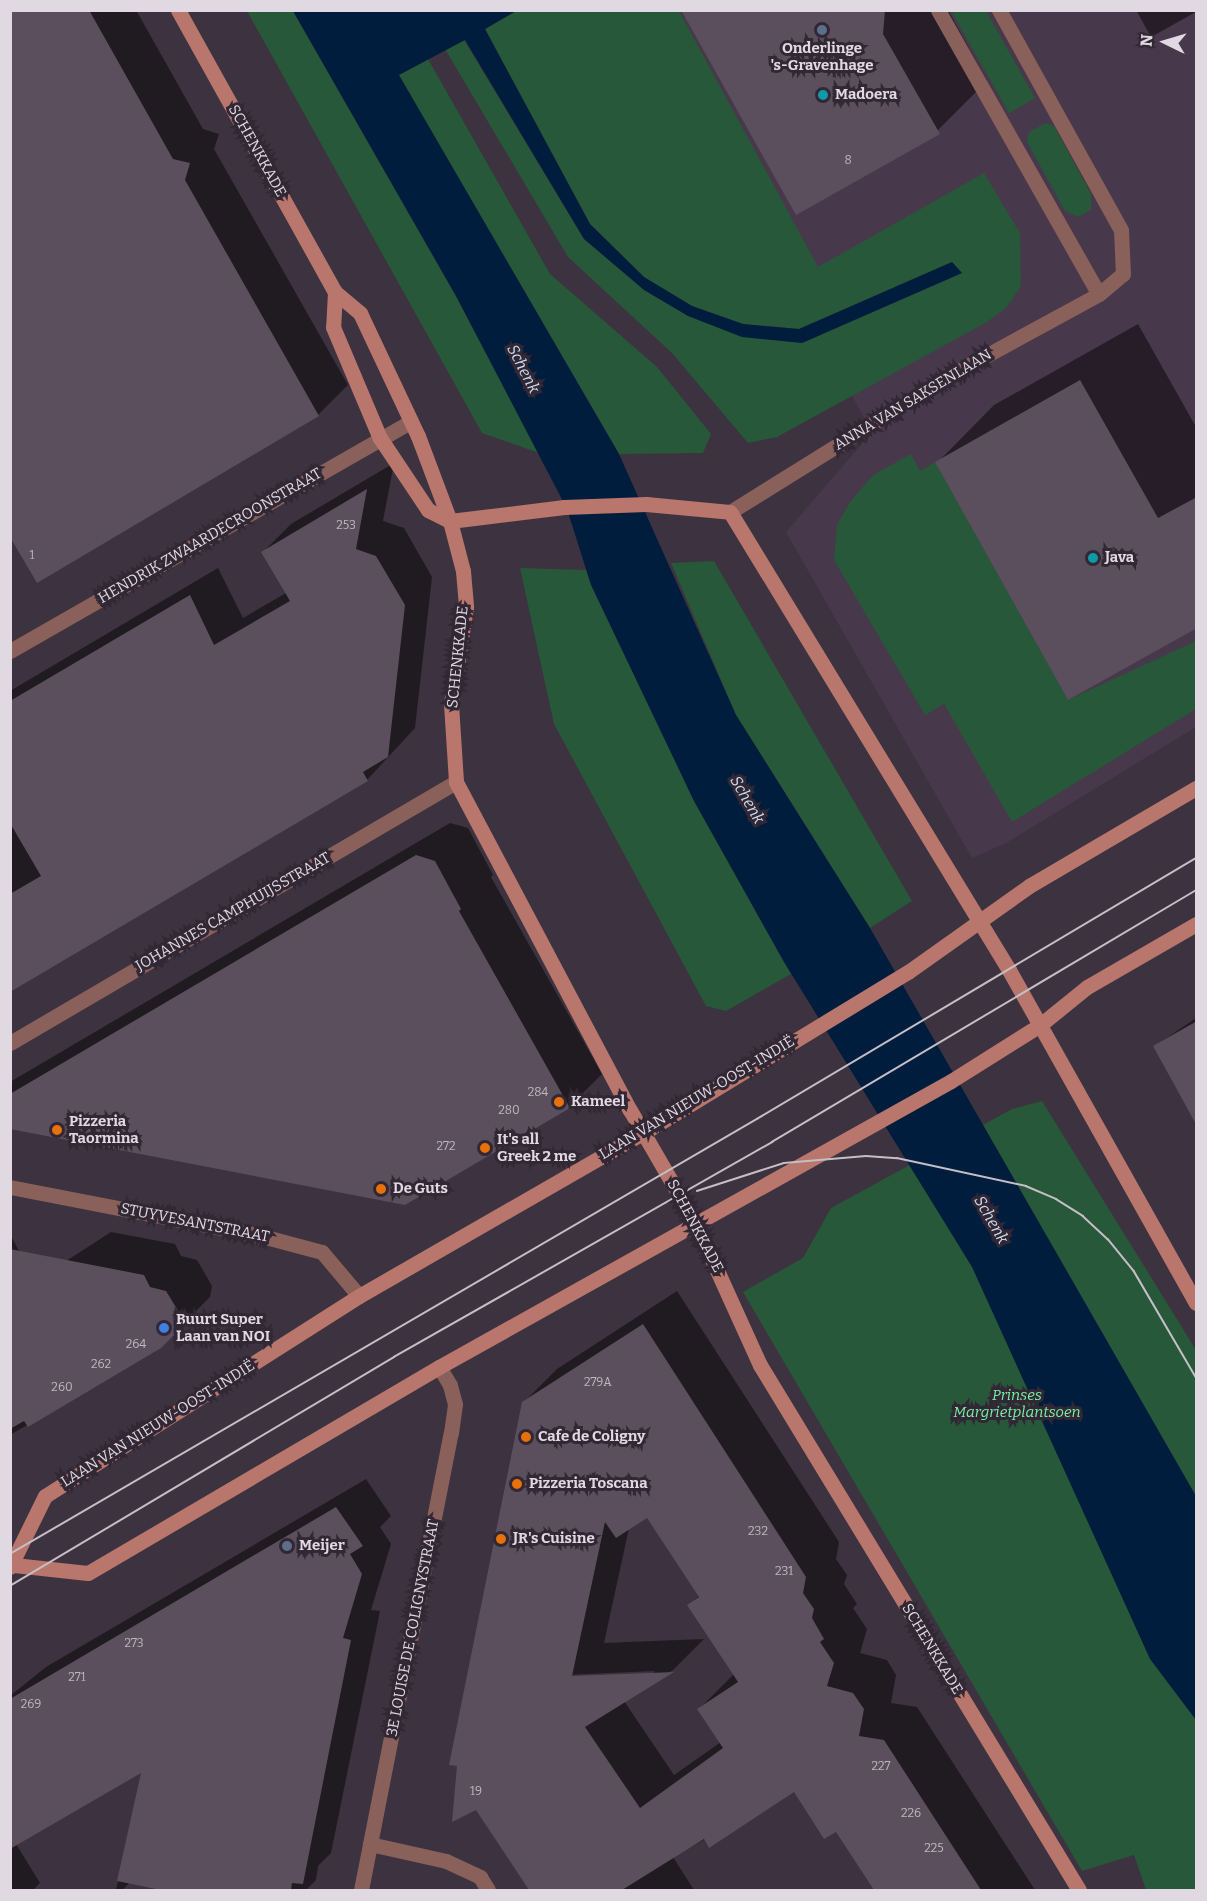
<!DOCTYPE html>
<meta charset="utf-8">
<style>
body{margin:0}
#map{position:relative;width:1207px;height:1901px;overflow:hidden;background:#3d323f;font-family:Bitter,serif}
div>[style]{position:absolute}
[style*='--x']{left:calc(var(--x)*1px);top:calc(var(--y)*1px);width:calc(var(--w)*1px);rotate:calc(var(--a)*1deg)}
.built>*{inset:0;background:#48384b}
.green>*{inset:0;background:#275839}
.water>*{inset:0;background:#001d3e}
.shadow>*{inset:0;background:#0007}
.building>*{inset:0;background:#5b4f5d}
.street>*{height:15px;margin:-7.5px;padding:0 7.5px;transform-origin:7.5px;border-radius:7.5px;background:#8a605a}
.secondary>*{height:15px;margin:-7.5px;padding:0 7.5px;transform-origin:7.5px;border-radius:7.5px;background:#b8766c}
.tram>*{height:1.5px;margin:-0.75px;padding:0 0.75px;transform-origin:0.75px;border-radius:0.75px;background:#c5bec7}
.dots>*{width:16px;height:16px;translate:-50% -50%;box-sizing:border-box;border:3px solid #322835;border-radius:50%}
span{translate:-50% -50%;white-space:nowrap;text-align:center;line-height:1.15;-webkit-text-stroke:6px #322835;paint-order:stroke}
.number-label{font-size:12px;color:#bfb6c1}
.number-label span{-webkit-text-stroke-width:0}
.poi-label{font-size:15px;color:#e0d9e2;font-weight:700}
.left{translate:0 -50%;text-align:left}
.street-label{font-size:15px;color:#e0d9e2}
.park-label{font-size:15px;color:#77f1a4;font-style:italic}
.water-label{font-size:16px;color:#cbdbee;font-style:italic}
.frame{position:absolute;inset:0;border:12px solid #e0d9e2;pointer-events:none}
.north{position:absolute;left:1135px;top:12px;width:60px;height:60px;-webkit-text-stroke:4px #322835;paint-order:stroke;rotate:275deg;font-size:16px;font-weight:700;line-height:24px;text-align:center;color:#e0d9e2}
.north::after{content:'';display:block;margin:auto;width:21px;height:27px;background:#e0d9e2;clip-path:polygon(50% 0,100% 100%,50% 72%,0 100%)}
</style>
<div id="map">
<div class="built">
<i style="clip-path:polygon(638px 11px,1196px 11px,1196px 727px,1006px 843px,972px 858px,786px 532px,872px 432px)"></i>
</div>
<div class="green">
<i style="clip-path:polygon(247px 11px,293px 11px,456px 296px,539px 453px,482px 433px)"></i>
<i style="clip-path:polygon(516px 11px,679px 11px,818px 267px,984px 173px,1020px 233px,1021px 286px,1007px 307px,987px 322px,777px 437px,748px 443px,672px 353px,568px 257px,445px 49px,464px 40px,584px 239px,688px 316px,802px 343px,962px 273px,952px 262px,799px 329px,743px 324px,692px 306px,644px 277px,590px 224px,485px 29px)"></i>
<i style="clip-path:polygon(951px 11px,986px 11px,1035px 98px,1009px 113px)"></i>
<i style="clip-path:polygon(428px 59px,550px 274px,657px 367px,711px 434px,703px 453px,619px 454px,398px 75px)"></i>
<i style="clip-path:polygon(1046px 123px,1054px 126px,1091px 194px,1091px 210px,1078px 217px,1065px 211px,1027px 142px,1029px 132px)"></i>
<i style="clip-path:polygon(911px 454px,920px 471px,935px 462px,1068px 700px,1196px 641px,1196px 709px,1012px 822px,944px 704px,925px 715px,834px 560px,837px 525px,850px 502px,873px 475px)"></i>
<i style="clip-path:polygon(714px 561px,912px 901px,870px 928px,736px 715px,671px 563px)"></i>
<i style="clip-path:polygon(520px 568px,586px 570px,694px 801px,791px 974px,726px 1011px,706px 1006px,554px 724px)"></i>
<i style="clip-path:polygon(1042px 1101px,1196px 1350px,1196px 1890px,1146px 1890px,1134px 1855px,1082px 1871px,743px 1292px,803px 1258px,831px 1208px,1012px 1109px)"></i>
</div>
<div class="water">
<i style="clip-path:polygon(360px 10px,516px 11px,485px 29px,590px 224px,644px 277px,692px 306px,743px 324px,799px 329px,952px 262px,962px 273px,802px 343px,742px 337px,688px 316px,644px 290px,584px 239px,465px 40px,399px 75px,619px 454px,736px 715px,870px 928px,1196px 1496px,1196px 1720px,1150px 1659px,972px 1267px,784px 962px,694px 801px,591px 585px,567px 509px,456px 296px,293px 11px)"></i>
</div>
<div class="shadow">
<i style="clip-path:polygon(10px 10px,136px 10px,203px 129px,219px 134px,214px 149px,348px 385px,318px 415px,38px 581px)"></i>
<i style="clip-path:polygon(683px 10px,948px 10px,987px 81px,937px 131px)"></i>
<i style="clip-path:polygon(1136px 10px,1196px 10px,1196px 12px,1151px 37px)"></i>
<i style="clip-path:polygon(1138px 324px,1196px 427px,1196px 626px,937px 463px,994px 405px)"></i>
<i style="clip-path:polygon(394px 463px,383px 521px,404px 528px,432px 577px,415px 728px,367px 780px,10px 990px,10px 691px,218px 568px,243px 618px,286px 593px,263px 552px,291px 524px)"></i>
<i style="clip-path:polygon(450px 823px,468px 828px,493px 875px,491px 877px,602px 1074px,569px 1107px,10px 1128px,10px 1082px)"></i>
<i style="clip-path:polygon(1196px 1018px,1196px 1094px,1155px 1046px)"></i>
<i style="clip-path:polygon(111px 1232px,175px 1244px,181px 1256px,197px 1260px,212px 1286px,210px 1297px,160px 1347px,10px 1435px,10px 1234px,35px 1281px)"></i>
<i style="clip-path:polygon(evenodd,677px 1291px,839px 1542px,836px 1559px,847px 1575px,844px 1584px,857px 1604px,853px 1608px,867px 1629px,860px 1653px,887px 1660px,896px 1675px,891px 1703px,917px 1707px,1035px 1890px,875px 1890px,836px 1830px,795px 1790px,673px 1857px,694px 1890px,530px 1890px,477px 1808px,523px 1403px,557px 1369px,677px 1291px,648px 1516px,700px 1595px,689px 1605px,734px 1674px,699px 1709px,721px 1742px,674px 1775px,624px 1701px,673px 1670px,704px 1639px,604px 1643px,629px 1528px,648px 1516px,677px 1291px,655px 1671px,652px 1674px,564px 1678px,564px 1675px,655px 1671px)"></i>
<i style="clip-path:polygon(366px 1479px,391px 1516px,380px 1527px,391px 1544px,371px 1610px,380px 1611px,331px 1853px,318px 1866px,316px 1880px,306px 1890px,159px 1890px,174px 1825px,141px 1872px,122px 1890px,116px 1890px,143px 1770px,16px 1844px,40px 1883px,33px 1890px,10px 1890px,10px 1696px,46px 1667px)"></i>
</div>
<div class="building">
<i style="clip-path:polygon(10px 10px,89px 10px,173px 159px,190px 163px,185px 180px,319px 416px,37px 583px,10px 537px)"></i>
<i style="clip-path:polygon(681px 10px,885px 10px,883px 34px,940px 134px,796px 215px)"></i>
<i style="clip-path:polygon(1080px 380px,1158px 518px,1197px 497px,1197px 628px,1068px 700px,935px 462px)"></i>
<i style="clip-path:polygon(367px 489px,356px 549px,376px 556px,405px 605px,388px 757px,363px 772px,368px 781px,10px 992px,10px 894px,41px 876px,10px 823px,10px 701px,190px 595px,214px 645px,290px 601px,261px 552px)"></i>
<i style="clip-path:polygon(416px 855px,435px 861px,461px 909px,459px 911px,570px 1108px,405px 1205px,10px 1129px,10px 1094px)"></i>
<i style="clip-path:polygon(1197px 1021px,1197px 1126px,1153px 1046px)"></i>
<i style="clip-path:polygon(10px 1249px,144px 1275px,150px 1287px,166px 1291px,182px 1317px,179px 1330px,161px 1348px,28px 1427px,24px 1421px,10px 1429px)"></i>
<i style="clip-path:polygon(evenodd,643px 1324px,806px 1577px,803px 1593px,814px 1609px,812px 1618px,824px 1639px,820px 1642px,834px 1663px,827px 1686px,853px 1693px,864px 1709px,859px 1736px,884px 1740px,981px 1890px,874px 1890px,836px 1832px,824px 1839px,794px 1792px,709px 1848px,704px 1839px,622px 1890px,529px 1890px,476px 1810px,452px 1822px,457px 1766px,449px 1765px,522px 1402px,643px 1324px,647px 1518px,699px 1597px,687px 1605px,738px 1682px,697px 1709px,723px 1748px,640px 1808px,585px 1727px,674px 1672px,572px 1676px,605px 1522px,616px 1538px,647px 1518px)"></i>
<i style="clip-path:polygon(336px 1507px,363px 1546px,350px 1554px,362px 1574px,343px 1638px,351px 1640px,303px 1884px,292px 1883px,291px 1890px,161px 1890px,117px 1881px,141px 1773px,10px 1849px,10px 1699px)"></i>
</div>
<div class="street">
<i style="--x:938;--y:10;--w:326;--a:60.5"></i>
<i style="--x:1099;--y:294;--w:31;--a:-40"></i>
<i style="--x:1123;--y:274;--w:44;--a:-92.6"></i>
<i style="--x:1121;--y:230;--w:252;--a:-119"></i>
<i style="--x:730;--y:512;--w:253;--a:-31.9"></i>
<i style="--x:945;--y:378;--w:175;--a:-28.6"></i>
<i style="--x:10;--y:651;--w:462;--a:-29.8"></i>
<i style="--x:10;--y:1043;--w:517;--a:-30.34"></i>
<i style="--x:10;--y:1187;--w:253;--a:11"></i>
<i style="--x:258;--y:1235;--w:66;--a:14.9"></i>
<i style="--x:322;--y:1252;--w:57;--a:49.9"></i>
<i style="--x:370;--y:1844;--w:78;--a:12.6"></i>
<i style="--x:446;--y:1861;--w:38;--a:25"></i>
<i style="--x:480;--y:1877;--w:15;--a:58"></i>
<i style="--x:361;--y:1890;--w:466;--a:-78.9"></i>
<i style="--x:451;--y:1433;--w:29;--a:-82"></i>
<i style="--x:455;--y:1404;--w:20;--a:-105"></i>
<i style="--x:450;--y:1385;--w:21;--a:-121"></i>
</div>
<div class="secondary">
<i style="--x:178;--y:10;--w:323;--a:60.9"></i>
<i style="--x:335;--y:292;--w:33;--a:40"></i>
<i style="--x:360;--y:313;--w:136;--a:64.8"></i>
<i style="--x:418;--y:436;--w:91;--a:69.4"></i>
<i style="--x:450;--y:521;--w:115;--a:-7"></i>
<i style="--x:564;--y:507;--w:82;--a:-2.1"></i>
<i style="--x:646;--y:504;--w:84;--a:5.4"></i>
<i style="--x:730;--y:512;--w:536;--a:58.65"></i>
<i style="--x:1009;--y:970;--w:382;--a:60.7"></i>
<i style="--x:335;--y:292;--w:35;--a:93"></i>
<i style="--x:333;--y:327;--w:121;--a:67.1"></i>
<i style="--x:380;--y:438;--w:87;--a:56.3"></i>
<i style="--x:428;--y:510;--w:25;--a:27"></i>
<i style="--x:450;--y:521;--w:52;--a:75.4"></i>
<i style="--x:463;--y:571;--w:36;--a:85"></i>
<i style="--x:466;--y:607;--w:98;--a:98.8"></i>
<i style="--x:451;--y:704;--w:78;--a:86.3"></i>
<i style="--x:456;--y:782;--w:371;--a:62.1"></i>
<i style="--x:630;--y:1110;--w:132;--a:59.9"></i>
<i style="--x:696;--y:1224;--w:155;--a:65.6"></i>
<i style="--x:760;--y:1365;--w:614;--a:58.72"></i>
<i style="--x:14;--y:1565;--w:74;--a:6.2"></i>
<i style="--x:88;--y:1573;--w:407;--a:-30.4"></i>
<i style="--x:439;--y:1367;--w:586;--a:-29.19"></i>
<i style="--x:951;--y:1081;--w:105;--a:-32.2"></i>
<i style="--x:1040;--y:1025;--w:60;--a:-39"></i>
<i style="--x:1087;--y:987;--w:126;--a:-30"></i>
<i style="--x:10;--y:1567;--w:79;--a:-63.8"></i>
<i style="--x:45;--y:1496;--w:372;--a:-32.5"></i>
<i style="--x:359;--y:1296;--w:327;--a:-29.9"></i>
<i style="--x:643;--y:1133;--w:310;--a:-31.3"></i>
<i style="--x:908;--y:972;--w:148;--a:-35.4"></i>
<i style="--x:1029;--y:886;--w:194;--a:-30.4"></i>
</div>
<div class="tram">
<i style="--x:697;--y:1191;--w:91;--a:-17.8"></i>
<i style="--x:784;--y:1163;--w:82;--a:-4.9"></i>
<i style="--x:866;--y:1156;--w:31;--a:4"></i>
<i style="--x:897;--y:1158;--w:132;--a:12.2"></i>
<i style="--x:1026;--y:1186;--w:33;--a:23"></i>
<i style="--x:1056;--y:1199;--w:32;--a:32"></i>
<i style="--x:1083;--y:1216;--w:34;--a:43"></i>
<i style="--x:1108;--y:1239;--w:41;--a:50.9"></i>
<i style="--x:1134;--y:1271;--w:123;--a:59.7"></i>
<i style="--x:10;--y:1554;--w:864;--a:-30.21"></i>
<i style="--x:757;--y:1119;--w:511;--a:-30.73"></i>
<i style="--x:10;--y:1586;--w:447;--a:-30.8"></i>
<i style="--x:394;--y:1357;--w:435;--a:-29.6"></i>
<i style="--x:772;--y:1142;--w:493;--a:-30.7"></i>
</div>
<div class="dots">
<i style="left:822px;top:30px;background:#5c6f8a"></i>
<i style="left:823px;top:95px;background:#0f9aa8"></i>
<i style="left:1093px;top:558px;background:#0f9aa8"></i>
<i style="left:559px;top:1102px;background:#e8710a"></i>
<i style="left:57px;top:1130px;background:#e8710a"></i>
<i style="left:485px;top:1148px;background:#e8710a"></i>
<i style="left:381px;top:1189px;background:#e8710a"></i>
<i style="left:164px;top:1328px;background:#3f7fe0"></i>
<i style="left:526px;top:1437px;background:#e8710a"></i>
<i style="left:517px;top:1484px;background:#e8710a"></i>
<i style="left:501px;top:1539px;background:#e8710a"></i>
<i style="left:287px;top:1546px;background:#5c6f8a"></i>
</div>
<div class="number-label">
<span style="left:848px;top:161px">8</span>
<span style="left:346px;top:526px">253</span>
<span style="left:32px;top:556px">1</span>
<span style="left:538px;top:1093px">284</span>
<span style="left:509px;top:1111px">280</span>
<span style="left:446px;top:1147px">272</span>
<span style="left:136px;top:1345px">264</span>
<span style="left:101px;top:1365px">262</span>
<span style="left:598px;top:1383px">279A</span>
<span style="left:62px;top:1388px">260</span>
<span style="left:758px;top:1532px">232</span>
<span style="left:784px;top:1572px">231</span>
<span style="left:134px;top:1644px">273</span>
<span style="left:77px;top:1678px">271</span>
<span style="left:31px;top:1705px">269</span>
<span style="left:881px;top:1767px">227</span>
<span style="left:476px;top:1792px">19</span>
<span style="left:911px;top:1814px">226</span>
<span style="left:934px;top:1849px">225</span>
</div>
<div class="poi-label">
<span style="left:822px;top:57px">Onderlinge<br>'s-Gravenhage</span>
<span class="left" style="left:835px;top:95px">Madoera</span>
<span class="left" style="left:1105px;top:558px">Java</span>
<span class="left" style="left:571px;top:1102px">Kameel</span>
<span class="left" style="left:69px;top:1130px">Pizzeria<br>Taormina</span>
<span class="left" style="left:497px;top:1148px">It's all<br>Greek 2 me</span>
<span class="left" style="left:393px;top:1189px">De Guts</span>
<span class="left" style="left:176px;top:1328px">Buurt Super<br>Laan van NOI</span>
<span class="left" style="left:538px;top:1437px">Cafe de Coligny</span>
<span class="left" style="left:529px;top:1484px">Pizzeria Toscana</span>
<span class="left" style="left:513px;top:1539px">JR's Cuisine</span>
<span class="left" style="left:299px;top:1546px">Meijer</span>
</div>
<div class="street-label">
<span style="left:257px;top:151px;rotate:61deg">SCHENKKADE</span>
<span style="left:913px;top:400px;rotate:-31deg">ANNA VAN SAKSENLAAN</span>
<span style="left:210px;top:536px;rotate:-30deg">HENDRIK ZWAARDECROONSTRAAT</span>
<span style="left:458px;top:657px;rotate:-84deg">SCHENKKADE</span>
<span style="left:233px;top:912px;rotate:-30deg">JOHANNES CAMPHUIJSSTRAAT</span>
<span style="left:697px;top:1098px;rotate:-31deg">LAAN VAN NIEUW-OOST-INDIË</span>
<span style="left:195px;top:1223px;rotate:11deg">STUYVESANTSTRAAT</span>
<span style="left:695px;top:1226px;rotate:62deg">SCHENKKADE</span>
<span style="left:158px;top:1424px;rotate:-32deg">LAAN VAN NIEUW-OOST-INDIË</span>
<span style="left:413px;top:1628px;rotate:-79deg">3E LOUISE DE COLIGNYSTRAAT</span>
<span style="left:932px;top:1649px;rotate:59deg">SCHENKKADE</span>
</div>
<div class="park-label">
<span style="left:1017px;top:1404px">Prinses<br>Margrietplantsoen</span>
</div>
<div class="water-label">
<span style="left:523px;top:369px;rotate:63deg">Schenk</span>
<span style="left:747px;top:800px;rotate:60deg">Schenk</span>
<span style="left:991px;top:1220px;rotate:60deg">Schenk</span>
</div>
<div class="frame"></div>
<div class="north">N</div>
</div>
